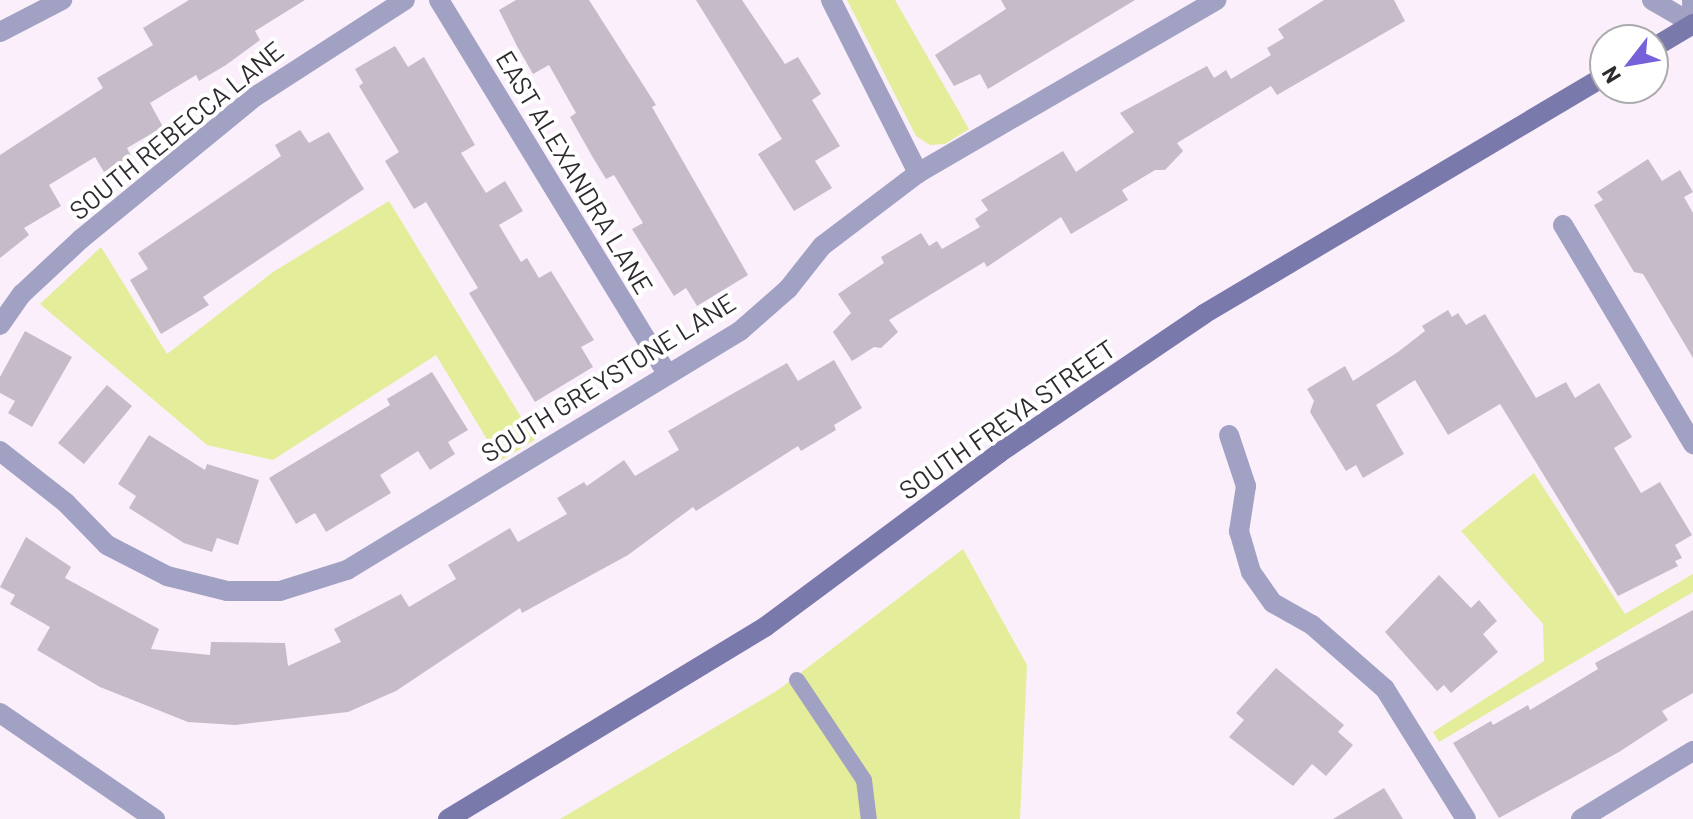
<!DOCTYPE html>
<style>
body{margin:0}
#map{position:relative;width:1693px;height:819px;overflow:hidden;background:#fbeffc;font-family:Barlow,sans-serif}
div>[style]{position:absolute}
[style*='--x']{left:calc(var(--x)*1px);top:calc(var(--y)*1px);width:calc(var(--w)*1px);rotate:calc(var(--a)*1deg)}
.green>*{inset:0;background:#e4ee9a}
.building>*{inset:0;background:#c6bbc8}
.lane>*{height:16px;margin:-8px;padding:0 8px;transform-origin:8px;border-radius:8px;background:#a1a1c4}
.street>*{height:20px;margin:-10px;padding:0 10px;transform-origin:10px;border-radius:10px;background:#a1a1c4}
.secondary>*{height:20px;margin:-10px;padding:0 10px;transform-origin:10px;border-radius:10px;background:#7a79ab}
span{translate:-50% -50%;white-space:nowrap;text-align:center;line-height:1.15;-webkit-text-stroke:8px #fff;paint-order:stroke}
.street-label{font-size:26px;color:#2e2a2f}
.north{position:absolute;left:1589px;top:24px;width:80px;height:80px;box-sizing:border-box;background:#fff;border:2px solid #abaaac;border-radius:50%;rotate:239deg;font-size:22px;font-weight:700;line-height:32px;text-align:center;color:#2e2a2f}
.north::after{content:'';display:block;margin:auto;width:28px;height:36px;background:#7661db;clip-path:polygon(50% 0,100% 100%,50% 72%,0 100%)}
</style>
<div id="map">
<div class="green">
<i style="clip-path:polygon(847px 0,895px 0,969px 129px,945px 144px,930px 145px,916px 136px)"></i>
<i style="clip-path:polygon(389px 201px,535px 440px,500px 461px,436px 355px,273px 460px,207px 445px,40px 304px,101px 247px,167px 354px,273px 272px)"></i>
<i style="clip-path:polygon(1534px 473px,1625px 614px,1693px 574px,1693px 592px,1439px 742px,1433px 732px,1544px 661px,1543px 624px,1461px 531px)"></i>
<i style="clip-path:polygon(963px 549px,1027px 665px,1020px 819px,560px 819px,778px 690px)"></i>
</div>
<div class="building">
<i style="clip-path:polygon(189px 0,305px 0,255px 31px,260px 40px,226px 65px,199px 81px,196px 75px,150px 103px,163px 127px,127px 148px,131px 156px,104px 172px,95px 157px,49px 185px,61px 206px,24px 228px,29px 235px,0 258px,0 155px,103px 88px,97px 78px,153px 45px,143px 28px)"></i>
<i style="clip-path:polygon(516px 0,589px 0,656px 105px,652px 107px,748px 275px,697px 306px,686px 288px,674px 296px,632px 229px,643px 223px,614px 175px,606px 179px,592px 156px,570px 117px,576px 113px,549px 65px,533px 74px,517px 46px,499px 10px)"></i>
<i style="clip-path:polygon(696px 0,742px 0,785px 64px,798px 57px,821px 94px,812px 100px,840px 146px,815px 161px,832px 188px,794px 211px,758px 154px,782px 139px)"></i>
<i style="clip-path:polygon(1001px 0,1135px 0,988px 89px,980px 74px,954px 86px,935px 55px,1006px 9px)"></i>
<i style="clip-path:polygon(1324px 0,1394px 0,1405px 21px,1277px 95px,1271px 86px,1177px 143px,1183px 151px,1165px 170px,1155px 170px,1122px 190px,1128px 200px,1071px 234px,1061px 217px,987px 267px,984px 262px,889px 320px,898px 332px,881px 348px,874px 347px,852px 361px,833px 332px,851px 313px,838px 294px,884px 263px,881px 257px,921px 233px,929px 246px,937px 241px,942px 249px,980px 227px,975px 219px,988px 210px,981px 200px,1063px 151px,1076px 172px,1134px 132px,1120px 113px,1207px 66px,1214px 78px,1226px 70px,1231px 79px,1271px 55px,1267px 48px,1284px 38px,1278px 29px)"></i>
<i style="clip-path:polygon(395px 46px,408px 67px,424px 57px,475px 145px,461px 153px,486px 193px,505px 181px,523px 211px,499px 225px,521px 262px,527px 258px,539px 278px,551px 271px,594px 340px,581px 347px,593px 367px,535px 402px,469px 293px,478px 288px,426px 202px,414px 209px,385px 161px,399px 152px,359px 86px,363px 83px,355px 69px)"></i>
<i style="clip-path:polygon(300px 130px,309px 143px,329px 132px,364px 189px,203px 297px,209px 305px,161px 334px,130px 280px,148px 269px,138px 253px,281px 156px,275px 145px)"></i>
<i style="clip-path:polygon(1648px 159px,1662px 181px,1680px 170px,1693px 192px,1684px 197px,1693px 213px,1693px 358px,1643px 274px,1634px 272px,1594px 205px,1603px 200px,1597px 192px)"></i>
<i style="clip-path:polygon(1448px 310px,1452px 317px,1458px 313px,1466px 325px,1485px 314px,1536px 398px,1566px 382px,1575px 398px,1599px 383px,1632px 437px,1614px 448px,1641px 493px,1660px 482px,1692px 535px,1675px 545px,1682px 558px,1675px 561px,1678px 566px,1618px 596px,1500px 404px,1448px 435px,1415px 380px,1376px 405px,1404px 454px,1363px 478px,1356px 465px,1346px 471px,1310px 412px,1314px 401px,1307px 389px,1345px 366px,1353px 381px,1398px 352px,1425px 331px,1422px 326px)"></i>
<i style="clip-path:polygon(25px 331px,72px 357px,32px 427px,8px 413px,15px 401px,0 393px,0 377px)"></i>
<i style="clip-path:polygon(834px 360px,862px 408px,834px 425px,836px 430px,801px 451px,798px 446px,696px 511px,693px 507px,628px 555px,522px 613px,520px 608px,396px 691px,348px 712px,235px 725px,188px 722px,100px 687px,37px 650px,50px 627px,10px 604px,15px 595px,0 587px,26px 537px,71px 567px,65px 578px,159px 629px,151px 649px,210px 655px,211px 642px,285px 643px,288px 666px,341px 642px,334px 629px,401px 594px,409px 607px,456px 579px,448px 565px,510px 528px,518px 542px,567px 514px,557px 498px,584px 482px,587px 486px,624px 460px,635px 476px,679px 450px,668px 431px,732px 394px,787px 363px,798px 381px)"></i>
<i style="clip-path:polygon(432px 372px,468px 430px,448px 442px,455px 454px,430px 470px,418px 451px,380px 475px,391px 493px,326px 532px,315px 513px,296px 524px,269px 478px,390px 405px,387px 399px)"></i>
<i style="clip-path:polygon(107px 385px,132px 406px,84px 464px,58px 443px)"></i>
<i style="clip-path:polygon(149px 435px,205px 470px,207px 464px,259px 480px,238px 545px,217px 538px,212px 552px,184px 543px,129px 508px,136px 496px,118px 484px)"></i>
<i style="clip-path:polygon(1439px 575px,1471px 608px,1479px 600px,1497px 621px,1483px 634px,1498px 652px,1451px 693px,1444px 685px,1437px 691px,1385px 632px)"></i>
<i style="clip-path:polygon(1693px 610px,1693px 693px,1662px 711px,1668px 720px,1619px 752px,1499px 818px,1453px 743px,1491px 721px,1493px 725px,1528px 705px,1530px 710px,1598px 669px,1595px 663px)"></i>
<i style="clip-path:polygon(1276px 668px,1344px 725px,1338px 732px,1353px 745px,1326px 776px,1312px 764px,1293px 786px,1229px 737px,1244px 720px,1236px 713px)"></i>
<i style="clip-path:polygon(1384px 788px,1403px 819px,1333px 819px)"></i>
</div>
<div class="lane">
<i style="--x:797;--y:680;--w:120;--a:56.2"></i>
<i style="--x:864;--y:780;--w:39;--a:83"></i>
</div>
<div class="street">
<i style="--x:439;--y:0;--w:436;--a:58.6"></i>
<i style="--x:831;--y:0;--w:194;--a:63.3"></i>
<i style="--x:1652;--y:0;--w:48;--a:30.3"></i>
<i style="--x:1692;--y:0;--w:24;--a:88"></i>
<i style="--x:0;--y:32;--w:70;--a:-27.3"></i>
<i style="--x:1563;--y:225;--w:255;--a:59.3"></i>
<i style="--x:0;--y:325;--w:38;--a:-55"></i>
<i style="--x:22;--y:294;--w:81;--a:-43"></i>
<i style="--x:81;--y:239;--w:226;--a:-39.3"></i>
<i style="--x:256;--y:96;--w:177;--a:-32.8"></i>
<i style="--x:1229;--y:435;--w:54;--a:71.6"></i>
<i style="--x:1246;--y:486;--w:46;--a:98.8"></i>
<i style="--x:1239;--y:531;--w:43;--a:73.7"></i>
<i style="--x:1251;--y:572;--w:38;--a:55"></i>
<i style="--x:1273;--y:603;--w:45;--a:29.4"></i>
<i style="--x:1312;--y:625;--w:97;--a:41.2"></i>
<i style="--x:1385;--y:689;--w:153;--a:58.1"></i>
<i style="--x:0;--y:451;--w:84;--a:38.2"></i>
<i style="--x:66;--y:503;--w:59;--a:45.7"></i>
<i style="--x:107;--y:545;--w:68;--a:27.3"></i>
<i style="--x:167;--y:576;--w:62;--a:14"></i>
<i style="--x:227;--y:591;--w:53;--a:0"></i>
<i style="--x:280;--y:591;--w:70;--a:-17.4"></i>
<i style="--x:347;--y:570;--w:460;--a:-31.3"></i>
<i style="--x:740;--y:331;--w:64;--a:-41.2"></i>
<i style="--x:788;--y:289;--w:55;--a:-51.7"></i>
<i style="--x:822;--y:246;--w:121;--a:-37.2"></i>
<i style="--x:918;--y:173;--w:345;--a:-30.1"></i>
<i style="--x:0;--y:713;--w:188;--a:34.4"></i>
<i style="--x:1581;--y:819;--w:131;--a:-31.3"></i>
</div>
<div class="secondary">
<i style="--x:1653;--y:48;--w:47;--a:-31"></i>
<i style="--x:448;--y:819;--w:371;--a:-31.2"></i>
<i style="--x:765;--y:627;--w:292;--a:-36.6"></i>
<i style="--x:999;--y:453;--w:248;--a:-34.1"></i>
<i style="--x:1204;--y:314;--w:466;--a:-30.7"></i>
</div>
<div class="street-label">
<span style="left:176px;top:130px;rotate:-39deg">SOUTH REBECCA LANE</span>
<span style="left:575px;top:172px;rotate:59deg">EAST ALEXANDRA LANE</span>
<span style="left:608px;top:377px;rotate:-32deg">SOUTH GREYSTONE LANE</span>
<span style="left:1007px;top:419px;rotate:-35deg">SOUTH FREYA STREET</span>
</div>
<div class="north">N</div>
</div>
